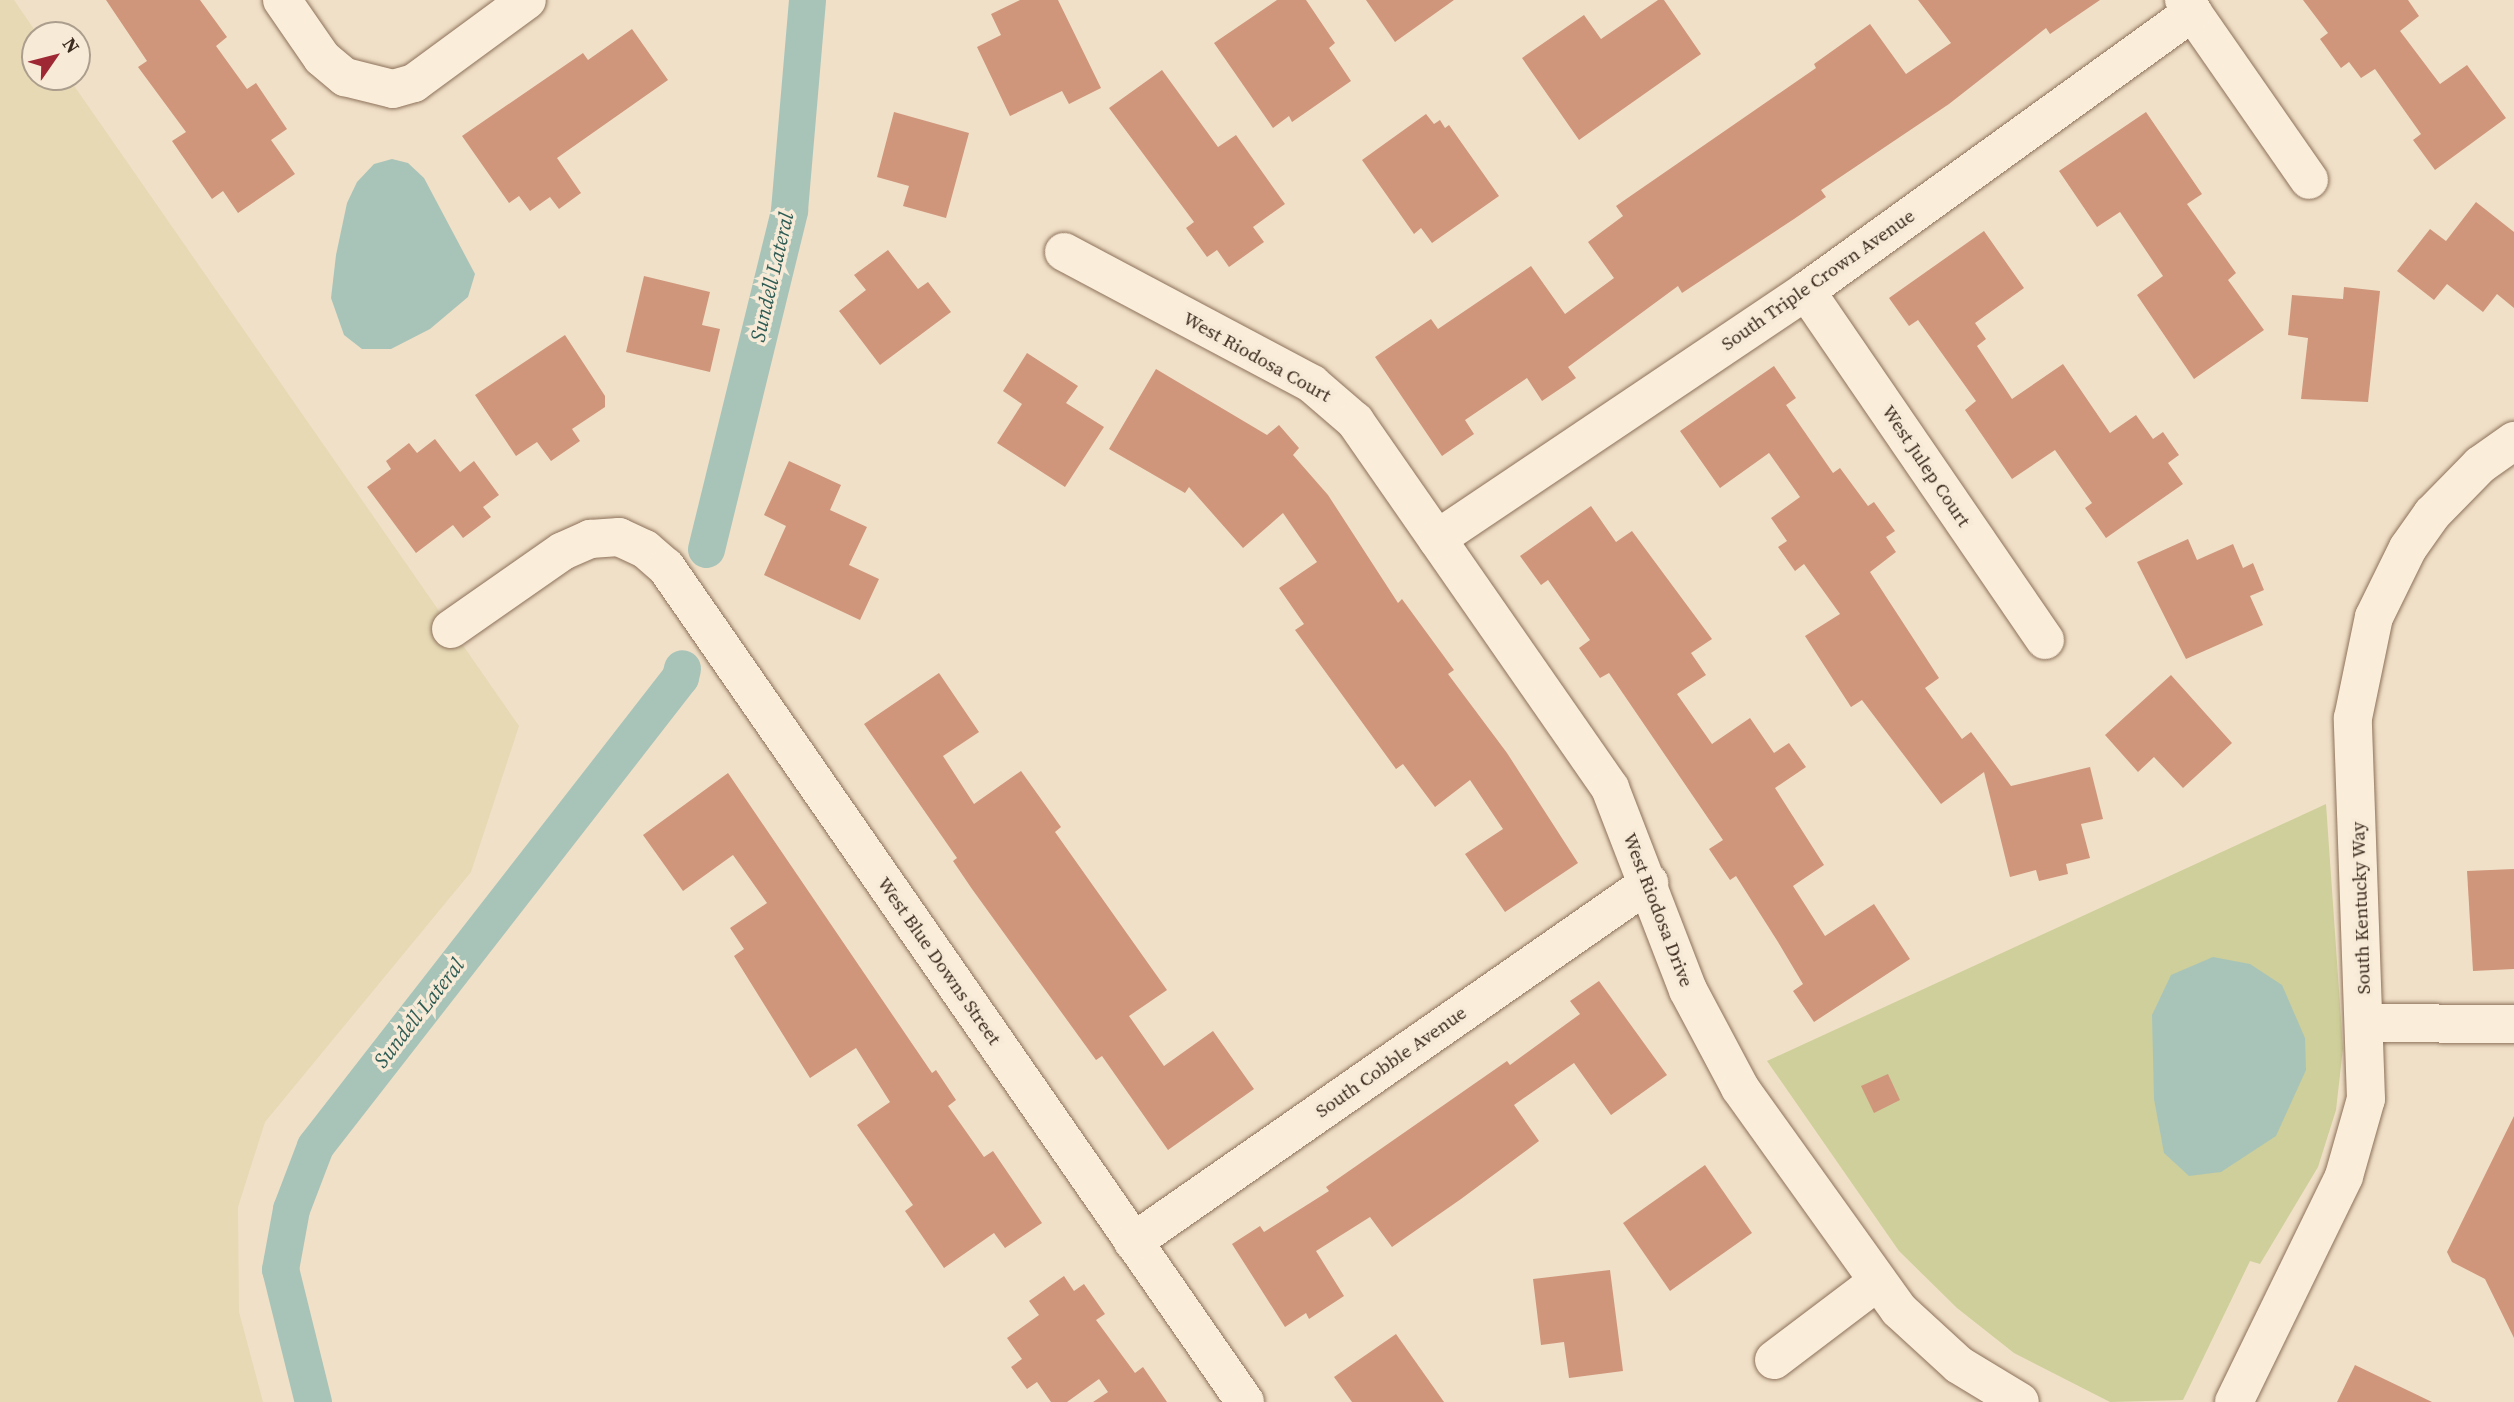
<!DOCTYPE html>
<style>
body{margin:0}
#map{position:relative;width:2514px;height:1402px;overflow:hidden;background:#f0e0c7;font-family:"Source Serif 4",serif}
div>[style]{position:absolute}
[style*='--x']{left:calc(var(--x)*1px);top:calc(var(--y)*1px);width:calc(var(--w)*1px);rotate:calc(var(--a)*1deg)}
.farmland>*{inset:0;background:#e6d9b4}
.green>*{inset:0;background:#cecf9a}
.water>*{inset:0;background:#a8c4b9}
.canal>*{height:37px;margin:-18.5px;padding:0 18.5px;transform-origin:18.5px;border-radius:18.5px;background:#a8c4b9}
.building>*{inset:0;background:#cf967c}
.roads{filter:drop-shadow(0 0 2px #8d715b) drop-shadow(0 0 2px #8d715b)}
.street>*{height:38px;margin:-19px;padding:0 19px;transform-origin:19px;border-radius:19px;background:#faeedb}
.secondary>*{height:38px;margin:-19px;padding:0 19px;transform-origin:19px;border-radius:19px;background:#faeedb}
span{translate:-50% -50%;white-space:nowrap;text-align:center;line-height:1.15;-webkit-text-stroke:7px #f7ebd7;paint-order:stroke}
.street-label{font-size:19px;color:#3c2b1f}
.water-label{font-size:21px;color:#2e5c55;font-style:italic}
.north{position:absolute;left:21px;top:21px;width:70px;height:70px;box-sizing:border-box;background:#f7ebd7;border:2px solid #ac9e8d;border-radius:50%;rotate:55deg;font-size:19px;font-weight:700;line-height:28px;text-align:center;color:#3c2b1f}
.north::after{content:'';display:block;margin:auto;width:24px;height:32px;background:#9e2935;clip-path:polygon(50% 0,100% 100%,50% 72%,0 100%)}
</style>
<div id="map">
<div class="farmland">
<i style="clip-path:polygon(0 0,14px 0,38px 35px,35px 77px,68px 77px,519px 726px,471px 872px,265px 1122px,238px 1207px,239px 1312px,263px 1402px,0 1402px)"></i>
</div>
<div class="green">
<i style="clip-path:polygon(2326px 804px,2343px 1048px,2336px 1110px,2318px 1167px,2260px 1264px,2250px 1261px,2183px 1400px,2110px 1402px,2014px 1353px,1957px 1308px,1899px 1251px,1767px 1061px)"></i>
</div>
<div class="water">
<i style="clip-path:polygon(392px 159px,408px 163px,424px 178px,475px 274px,468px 297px,430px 329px,391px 349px,362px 349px,344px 335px,331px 298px,336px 255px,347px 203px,357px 182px,374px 164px)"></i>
<i style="clip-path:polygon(2213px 957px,2250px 964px,2282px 985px,2305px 1038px,2306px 1070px,2276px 1136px,2221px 1172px,2189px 1176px,2164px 1153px,2154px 1099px,2152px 1015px,2171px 975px)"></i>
</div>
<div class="canal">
<i style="--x:706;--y:549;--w:349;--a:-76.2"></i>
<i style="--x:789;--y:210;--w:211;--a:-85.1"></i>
<i style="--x:313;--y:1402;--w:137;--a:-103.9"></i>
<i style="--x:280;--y:1269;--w:61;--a:-79.6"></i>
<i style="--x:291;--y:1209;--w:67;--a:-69.1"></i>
<i style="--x:315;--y:1146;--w:594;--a:-52.11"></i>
<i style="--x:680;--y:677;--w:9;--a:-77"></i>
</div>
<div class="building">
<i style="clip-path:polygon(106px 0,200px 0,227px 37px,216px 46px,247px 89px,256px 83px,287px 129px,271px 140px,295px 174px,238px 213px,223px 191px,212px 199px,172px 141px,186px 132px,138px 67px,147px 61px)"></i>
<i style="clip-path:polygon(1020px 0,1058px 0,1101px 88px,1069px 104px,1062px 91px,1010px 116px,977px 47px,1001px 35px,991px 14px)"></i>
<i style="clip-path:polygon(1277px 0,1306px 0,1335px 43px,1329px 48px,1351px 81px,1292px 122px,1289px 116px,1273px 128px,1214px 43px)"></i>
<i style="clip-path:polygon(1366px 0,1454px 0,1395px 42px)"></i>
<i style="clip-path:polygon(1658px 0,1664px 0,1701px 54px,1579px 140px,1522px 58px,1584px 15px,1601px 39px)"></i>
<i style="clip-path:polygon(1918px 0,2100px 0,2050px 34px,2046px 28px,1949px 104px,1821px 190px,1826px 197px,1794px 219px,1682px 293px,1678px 286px,1568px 367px,1576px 378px,1542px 401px,1527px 378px,1465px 420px,1474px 434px,1442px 456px,1375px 357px,1431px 319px,1438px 329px,1531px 266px,1565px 314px,1614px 278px,1588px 242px,1623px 216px,1616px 206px,1816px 68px,1814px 64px,1870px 24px,1906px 74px,1951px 43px)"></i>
<i style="clip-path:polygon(2303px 0,2408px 0,2419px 16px,2400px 31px,2440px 84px,2467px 65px,2506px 118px,2435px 170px,2413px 140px,2421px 134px,2375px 69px,2361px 78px,2349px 62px,2341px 68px,2320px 39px,2328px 33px)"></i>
<i style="clip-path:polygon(632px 29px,668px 80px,557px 158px,581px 193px,559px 209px,550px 197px,530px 211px,519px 196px,509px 203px,462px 136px,583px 53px,588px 60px)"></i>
<i style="clip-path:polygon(1162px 70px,1218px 147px,1236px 135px,1285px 204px,1253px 227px,1264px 242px,1229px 267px,1217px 250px,1207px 257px,1186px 228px,1194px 222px,1109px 108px)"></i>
<i style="clip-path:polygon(894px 112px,969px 133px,946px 218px,903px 206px,909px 186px,877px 177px)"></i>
<i style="clip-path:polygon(2146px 112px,2202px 194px,2187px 204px,2236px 273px,2228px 280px,2264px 330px,2194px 379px,2137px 295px,2163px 276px,2120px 212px,2097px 227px,2059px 171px)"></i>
<i style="clip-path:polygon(1426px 114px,1434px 124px,1440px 120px,1445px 128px,1449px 125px,1499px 196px,1432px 243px,1421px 228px,1414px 234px,1362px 160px)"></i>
<i style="clip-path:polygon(2476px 202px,2514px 232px,2514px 308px,2497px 294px,2483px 312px,2447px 284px,2434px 300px,2397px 271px,2430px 229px,2446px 241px)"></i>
<i style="clip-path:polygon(1984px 231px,2024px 288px,1975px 323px,1986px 339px,1977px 346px,2012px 399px,2063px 364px,2110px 433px,2136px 415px,2153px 439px,2163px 432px,2179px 455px,2168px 463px,2183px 484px,2106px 538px,2085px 508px,2092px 503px,2055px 450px,2012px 479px,1965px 410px,1976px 401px,1918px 320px,1909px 326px,1889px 298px)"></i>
<i style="clip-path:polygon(888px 250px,918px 289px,928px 282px,951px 312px,880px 365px,839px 311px,866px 290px,854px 275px)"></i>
<i style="clip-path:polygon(644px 276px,710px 292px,702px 325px,720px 329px,710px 372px,626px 352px)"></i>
<i style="clip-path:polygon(2344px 287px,2380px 291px,2368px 402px,2301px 399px,2308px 338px,2288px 335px,2292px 295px,2343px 299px)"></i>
<i style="clip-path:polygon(565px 335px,605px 396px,605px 407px,572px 429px,580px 441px,551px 461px,537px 442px,516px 456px,475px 395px)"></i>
<i style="clip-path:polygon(1027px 353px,1078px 386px,1066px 403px,1104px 427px,1065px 487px,997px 443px,1022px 404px,1003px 391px)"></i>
<i style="clip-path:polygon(1774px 366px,1796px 398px,1786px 405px,1833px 473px,1840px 468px,1868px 506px,1874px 502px,1895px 531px,1886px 537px,1896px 552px,1870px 572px,1939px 678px,1925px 688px,1962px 739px,1971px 732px,2011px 786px,2090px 767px,2103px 819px,2081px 824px,2090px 858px,2066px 864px,2068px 874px,2039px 881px,2036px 870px,2010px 877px,1984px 772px,1941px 804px,1862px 700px,1851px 707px,1805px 636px,1840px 614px,1804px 564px,1795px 571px,1778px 547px,1787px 541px,1771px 518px,1800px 497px,1769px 453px,1720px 488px,1680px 431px)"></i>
<i style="clip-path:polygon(1156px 369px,1267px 435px,1279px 425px,1299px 448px,1293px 455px,1328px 495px,1398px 603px,1402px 599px,1454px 670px,1448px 674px,1507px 753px,1578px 863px,1505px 912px,1465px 854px,1503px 829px,1470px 780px,1435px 807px,1403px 764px,1396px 769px,1295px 630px,1304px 624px,1279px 588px,1317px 562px,1283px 513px,1243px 548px,1189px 487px,1185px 493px,1109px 449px)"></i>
<i style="clip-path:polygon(435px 439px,460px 472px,474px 461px,499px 495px,483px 507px,491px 517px,463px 538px,453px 525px,416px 553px,367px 487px,391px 469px,386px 461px,409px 443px,417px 453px)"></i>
<i style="clip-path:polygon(789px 461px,841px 485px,830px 510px,867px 527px,849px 565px,879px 579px,860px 620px,764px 575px,786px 526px,764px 515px)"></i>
<i style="clip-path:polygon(1591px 506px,1616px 542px,1632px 531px,1712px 639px,1691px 653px,1706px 675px,1677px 694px,1712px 744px,1750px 718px,1774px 753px,1789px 743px,1806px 767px,1775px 788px,1824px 865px,1793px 886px,1825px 936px,1874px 904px,1910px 959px,1814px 1022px,1793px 991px,1803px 984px,1778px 942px,1736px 876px,1730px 880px,1709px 849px,1723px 840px,1609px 673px,1600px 678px,1579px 648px,1590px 640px,1548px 580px,1541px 585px,1520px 556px)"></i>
<i style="clip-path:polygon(2188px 539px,2197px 560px,2233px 544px,2243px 568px,2253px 563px,2264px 590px,2250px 596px,2263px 625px,2186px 659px,2137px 562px)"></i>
<i style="clip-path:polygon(939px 673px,979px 732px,943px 756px,974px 804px,1021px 771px,1061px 827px,1055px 832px,1167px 990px,1129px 1016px,1164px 1066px,1213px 1031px,1254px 1089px,1168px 1150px,1102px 1056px,1096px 1060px,972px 889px,953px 861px,957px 858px,864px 724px)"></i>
<i style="clip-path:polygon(2171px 675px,2232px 743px,2183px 788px,2154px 757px,2138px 772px,2105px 735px)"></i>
<i style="clip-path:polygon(728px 773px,932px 1073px,936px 1070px,956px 1100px,948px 1106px,984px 1157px,993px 1151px,1042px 1223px,1005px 1248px,994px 1233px,944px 1268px,905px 1211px,913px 1205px,857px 1125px,890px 1102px,856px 1048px,810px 1078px,734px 956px,744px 949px,730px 928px,767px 903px,733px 855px,683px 891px,643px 835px)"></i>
<i style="clip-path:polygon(2514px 869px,2514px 969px,2473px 971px,2467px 871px)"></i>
<i style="clip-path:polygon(1599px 981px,1667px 1075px,1611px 1115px,1574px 1063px,1514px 1105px,1539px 1141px,1461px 1199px,1392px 1247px,1370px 1217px,1316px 1251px,1344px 1296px,1309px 1319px,1306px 1313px,1285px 1327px,1232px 1244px,1260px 1226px,1264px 1232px,1329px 1191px,1326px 1187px,1507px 1061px,1510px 1065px,1580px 1014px,1570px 1001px)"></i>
<i style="clip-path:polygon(1888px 1074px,1900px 1100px,1874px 1113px,1861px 1086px)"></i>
<i style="clip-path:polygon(2514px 1116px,2514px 1338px,2485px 1279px,2452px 1262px,2447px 1252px)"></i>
<i style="clip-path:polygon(1705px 1165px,1752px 1233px,1670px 1291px,1623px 1223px)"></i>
<i style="clip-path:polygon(1610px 1270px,1623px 1371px,1569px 1378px,1564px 1342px,1541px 1345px,1533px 1279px)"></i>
<i style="clip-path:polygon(1064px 1276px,1074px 1291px,1084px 1284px,1105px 1314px,1096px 1320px,1135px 1373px,1143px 1367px,1167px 1402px,1093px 1402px,1108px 1392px,1099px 1379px,1067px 1402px,1051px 1402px,1037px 1382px,1027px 1389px,1011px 1367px,1022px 1359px,1007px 1338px,1039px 1315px,1029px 1301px)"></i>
<i style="clip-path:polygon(1396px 1334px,1444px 1402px,1352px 1402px,1334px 1377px)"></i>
<i style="clip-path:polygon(2355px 1365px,2432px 1402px,2337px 1402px)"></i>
</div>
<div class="roads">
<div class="street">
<i style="--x:282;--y:0;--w:70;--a:55.4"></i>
<i style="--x:322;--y:58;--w:30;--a:40"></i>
<i style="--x:345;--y:77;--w:49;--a:14"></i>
<i style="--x:393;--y:89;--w:22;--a:-16"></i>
<i style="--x:414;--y:83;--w:140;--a:-36.3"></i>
<i style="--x:2184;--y:0;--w:219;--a:55.2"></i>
<i style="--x:1064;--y:252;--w:281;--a:28"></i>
<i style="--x:1312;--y:384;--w:57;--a:40.7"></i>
<i style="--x:1355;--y:421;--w:447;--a:55.2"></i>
<i style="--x:1610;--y:788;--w:217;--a:68.9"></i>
<i style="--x:1688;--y:990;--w:111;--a:62"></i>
<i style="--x:1740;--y:1088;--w:273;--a:54.4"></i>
<i style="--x:1899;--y:1310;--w:81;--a:42.5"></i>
<i style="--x:1959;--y:1365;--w:71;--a:31.2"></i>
<i style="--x:1806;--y:291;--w:423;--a:55.6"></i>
<i style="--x:1437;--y:539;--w:445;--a:-33.9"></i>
<i style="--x:1806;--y:291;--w:477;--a:-35.8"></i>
<i style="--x:451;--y:629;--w:136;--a:-34.9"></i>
<i style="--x:563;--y:551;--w:30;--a:-24"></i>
<i style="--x:590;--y:539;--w:29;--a:-4"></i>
<i style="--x:619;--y:537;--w:29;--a:25"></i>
<i style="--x:645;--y:549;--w:28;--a:41"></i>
<i style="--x:666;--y:567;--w:1016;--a:55.26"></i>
<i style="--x:2366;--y:1023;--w:148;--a:0.4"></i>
<i style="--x:1133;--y:1242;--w:629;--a:-34.83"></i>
<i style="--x:1774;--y:1360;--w:129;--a:-37.1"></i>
</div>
<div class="secondary">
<i style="--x:2234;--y:1402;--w:251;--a:-64"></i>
<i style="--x:2344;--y:1176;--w:80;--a:-74.1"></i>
<i style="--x:2366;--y:1099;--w:381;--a:-92"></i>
<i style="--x:2353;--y:718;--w:103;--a:-78.3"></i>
<i style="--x:2374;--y:617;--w:77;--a:-63.8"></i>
<i style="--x:2408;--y:548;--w:42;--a:-54.8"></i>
<i style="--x:2432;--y:514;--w:69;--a:-45.6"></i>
<i style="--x:2480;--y:465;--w:42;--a:-35.2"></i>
</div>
</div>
<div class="street-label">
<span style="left:1818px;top:280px;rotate:-35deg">South Triple Crown Avenue</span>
<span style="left:1257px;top:357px;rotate:29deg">West Riodosa Court</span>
<span style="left:1926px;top:466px;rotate:56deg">West Julep Court</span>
<span style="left:2361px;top:908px;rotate:-92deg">South Kentucky Way</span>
<span style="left:1658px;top:910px;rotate:69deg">West Riodosa Drive</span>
<span style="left:939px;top:961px;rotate:55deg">West Blue Downs Street</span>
<span style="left:1391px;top:1062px;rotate:-35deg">South Cobble Avenue</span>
</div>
<div class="water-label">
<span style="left:772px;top:277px;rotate:-77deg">Sundell Lateral</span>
<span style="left:419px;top:1013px;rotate:-52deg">Sundell Lateral</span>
</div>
<div class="north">N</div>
</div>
